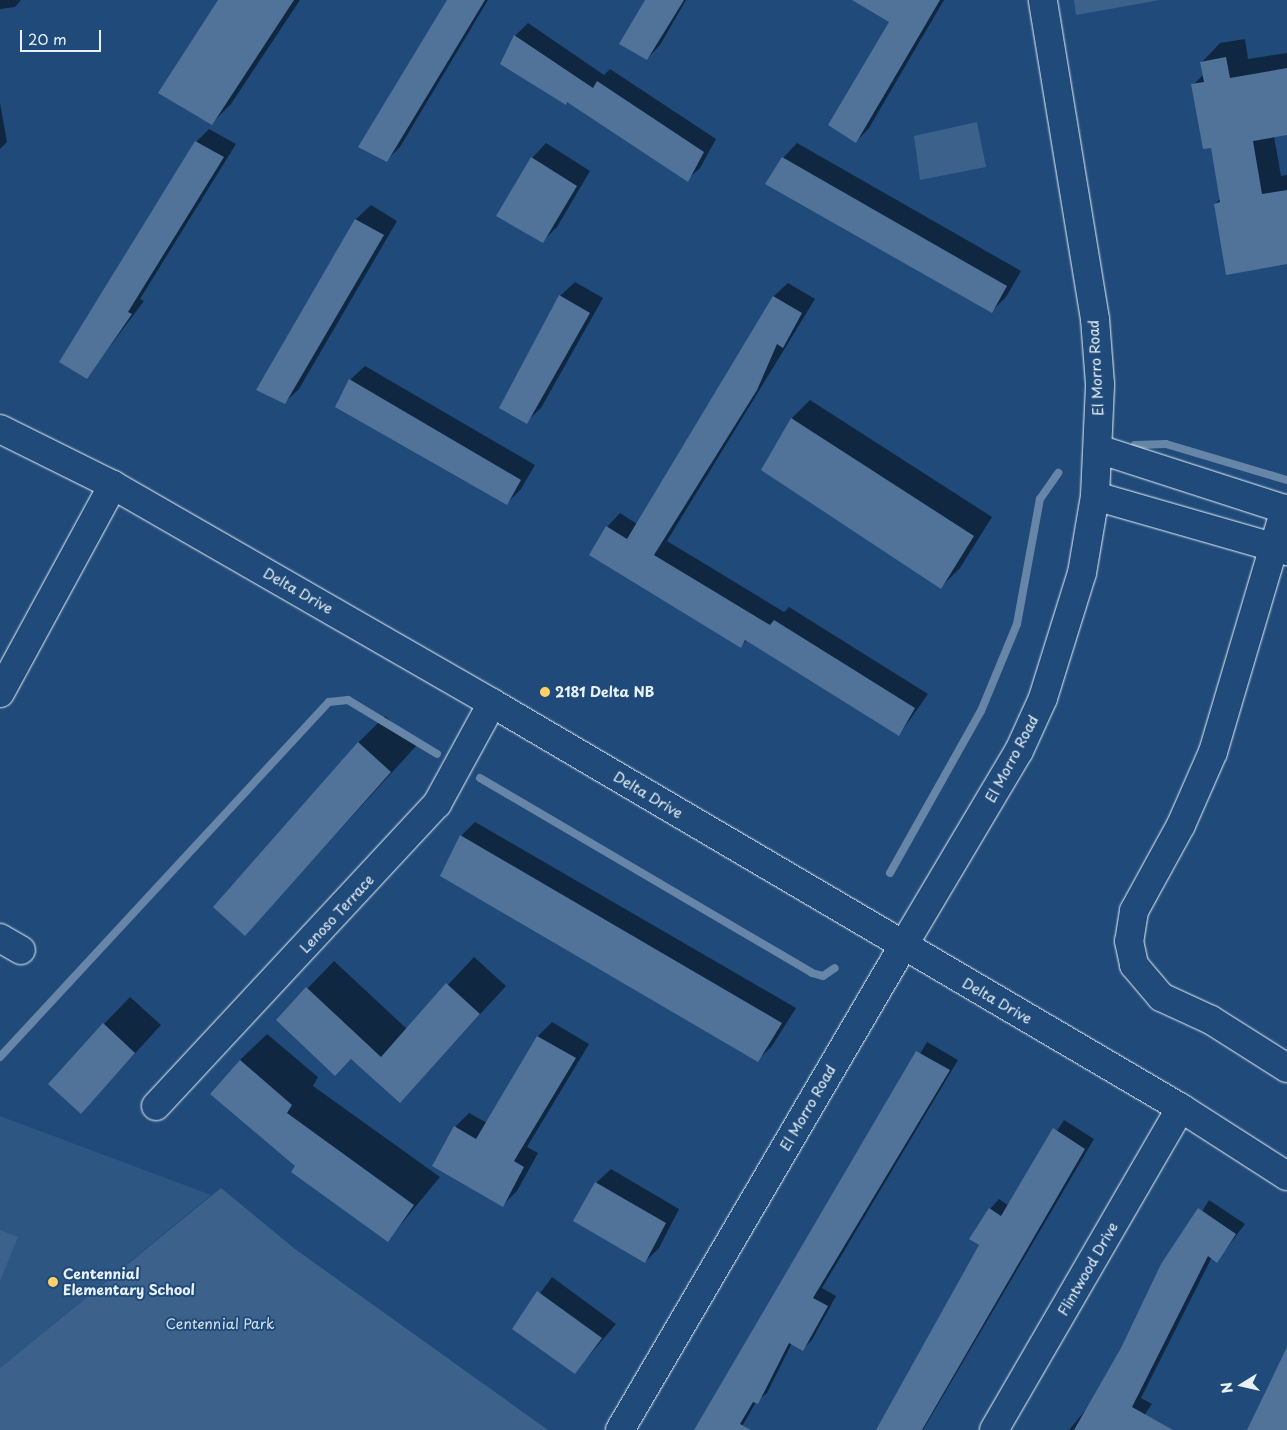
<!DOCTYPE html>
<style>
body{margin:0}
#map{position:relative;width:1287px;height:1430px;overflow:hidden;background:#1f4a7a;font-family:"Playpen Sans",sans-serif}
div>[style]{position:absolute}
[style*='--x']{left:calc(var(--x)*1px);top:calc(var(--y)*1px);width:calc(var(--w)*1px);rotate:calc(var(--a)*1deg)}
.built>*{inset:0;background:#2e5683}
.green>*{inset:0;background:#3c628c}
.shadow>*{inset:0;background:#0007}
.stream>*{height:8px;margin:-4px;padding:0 4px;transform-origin:4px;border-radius:4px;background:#6685a7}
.building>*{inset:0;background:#517399}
.roads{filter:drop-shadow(0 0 1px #e8f1f8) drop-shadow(0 0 1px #e8f1f8)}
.minor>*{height:28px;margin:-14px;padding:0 14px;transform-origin:14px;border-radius:14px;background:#1f4a7a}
.tertiary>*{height:28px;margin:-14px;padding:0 14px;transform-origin:14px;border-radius:14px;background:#1f4a7a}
.secondary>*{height:28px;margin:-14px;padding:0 14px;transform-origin:14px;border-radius:14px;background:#1f4a7a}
.dots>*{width:14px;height:14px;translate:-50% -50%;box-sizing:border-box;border:2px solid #1f4a7a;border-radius:50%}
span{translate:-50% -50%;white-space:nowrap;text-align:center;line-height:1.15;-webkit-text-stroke:4px #1f4a7a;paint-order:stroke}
.street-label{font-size:14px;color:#e8f1f8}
.poi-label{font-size:14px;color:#e8f1f8;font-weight:700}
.left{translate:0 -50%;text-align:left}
.park-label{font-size:14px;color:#d7e3ed}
.north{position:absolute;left:1217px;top:1360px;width:50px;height:50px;-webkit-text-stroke:4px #1f4a7a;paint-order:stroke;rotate:260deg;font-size:14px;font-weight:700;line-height:20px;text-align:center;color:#e8f1f8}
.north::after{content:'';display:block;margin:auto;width:18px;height:22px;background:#e8f1f8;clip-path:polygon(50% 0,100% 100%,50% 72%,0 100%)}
.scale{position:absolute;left:20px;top:30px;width:81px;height:22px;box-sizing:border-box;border:2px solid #e8f1f8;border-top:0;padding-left:6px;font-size:15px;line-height:18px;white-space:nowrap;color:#e8f1f8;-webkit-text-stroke:4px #1f4a7a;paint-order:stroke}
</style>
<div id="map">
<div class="built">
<i style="clip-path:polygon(0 1116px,211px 1195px,0 1368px)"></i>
</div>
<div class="green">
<i style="clip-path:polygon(1074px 0,1160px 0,1076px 15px)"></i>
<i style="clip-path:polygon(977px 122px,986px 167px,920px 180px,914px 136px)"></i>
<i style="clip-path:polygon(221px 1188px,295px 1249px,548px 1430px,0 1430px,0 1368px)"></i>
<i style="clip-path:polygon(0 1230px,18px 1237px,0 1281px)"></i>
</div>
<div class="shadow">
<i style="clip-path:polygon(0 0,21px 0,15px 7px,0 9px)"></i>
<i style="clip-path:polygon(220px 0,300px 0,231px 104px,212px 123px)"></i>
<i style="clip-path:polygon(448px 0,488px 0,400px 147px,387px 160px)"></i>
<i style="clip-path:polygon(645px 0,686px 0,660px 45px,647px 59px,621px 43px)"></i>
<i style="clip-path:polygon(854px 0,944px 0,869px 128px,856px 142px,891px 22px)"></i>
<i style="clip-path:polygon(528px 23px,604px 75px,610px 69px,716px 139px,700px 168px,687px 180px,568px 101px,565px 104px,502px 63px,515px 36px)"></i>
<i style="clip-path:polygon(1245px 39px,1248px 59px,1287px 53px,1287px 134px,1274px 136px,1281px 176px,1287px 175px,1287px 263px,1215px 204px,1221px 198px,1212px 147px,1193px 85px,1204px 74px,1202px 62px,1220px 43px)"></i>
<i style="clip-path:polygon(0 103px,7px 142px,0 149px)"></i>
<i style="clip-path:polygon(209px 129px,236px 144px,140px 299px,144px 301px,87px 377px,61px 362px,196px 142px)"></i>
<i style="clip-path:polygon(546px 143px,590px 171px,557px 227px,543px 241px,532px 158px)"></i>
<i style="clip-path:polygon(797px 143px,1021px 271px,1006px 297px,992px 311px,783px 158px)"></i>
<i style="clip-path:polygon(371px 205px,397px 221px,299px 389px,284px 403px,258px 390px,356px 219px)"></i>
<i style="clip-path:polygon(575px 282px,603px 298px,541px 408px,526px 422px,560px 296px)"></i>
<i style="clip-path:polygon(788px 283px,815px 299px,667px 541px,784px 612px,789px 607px,928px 694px,899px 735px,747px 640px,740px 647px,607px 527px,620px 513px,637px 524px,774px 296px)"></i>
<i style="clip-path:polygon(365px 366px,535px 465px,521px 489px,507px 503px,350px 380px)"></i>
<i style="clip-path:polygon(810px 400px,992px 517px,960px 568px,941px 587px,792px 418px)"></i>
<i style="clip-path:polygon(385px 716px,417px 745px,245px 934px,358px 743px)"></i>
<i style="clip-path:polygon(475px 822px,796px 1008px,772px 1046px,758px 1060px,461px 836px)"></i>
<i style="clip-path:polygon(474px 957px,506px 986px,400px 1102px,352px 1058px,335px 1075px,277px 1020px,334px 961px,407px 1029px)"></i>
<i style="clip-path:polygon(130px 997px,161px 1025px,81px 1112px,104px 1024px)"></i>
<i style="clip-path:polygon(552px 1022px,589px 1044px,527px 1147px,538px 1153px,517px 1191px,503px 1205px,455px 1127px,469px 1113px,487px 1123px,538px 1036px)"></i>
<i style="clip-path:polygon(267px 1034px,318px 1077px,313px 1086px,440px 1177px,388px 1240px,296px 1166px,240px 1060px)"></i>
<i style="clip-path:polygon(927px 1042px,958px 1060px,822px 1288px,836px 1296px,812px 1340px,803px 1349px,792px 1343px,767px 1393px,756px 1402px,740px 1430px,696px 1430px)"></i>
<i style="clip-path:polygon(1064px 1120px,1094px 1139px,923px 1430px,878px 1430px,981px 1245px,990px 1209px,999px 1199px,1009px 1206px)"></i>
<i style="clip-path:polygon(611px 1169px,679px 1209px,659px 1248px,645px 1262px,596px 1183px)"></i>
<i style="clip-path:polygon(1209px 1200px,1245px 1224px,1217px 1261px,1212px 1257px,1141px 1398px,1152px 1404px,1134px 1430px,1069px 1430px,1088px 1407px)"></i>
<i style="clip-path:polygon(552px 1277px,616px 1324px,575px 1372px,514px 1329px)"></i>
</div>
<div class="stream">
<i style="--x:1135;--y:445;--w:31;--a:-2"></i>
<i style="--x:1166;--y:444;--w:126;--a:16.6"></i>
<i style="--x:480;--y:778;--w:385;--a:30.4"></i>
<i style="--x:812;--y:973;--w:11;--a:15"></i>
<i style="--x:823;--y:976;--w:14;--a:-34"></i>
<i style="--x:890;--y:873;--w:186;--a:-60.7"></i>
<i style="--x:981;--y:711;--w:94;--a:-67.5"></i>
<i style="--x:1017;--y:624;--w:127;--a:-79.6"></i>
<i style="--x:1040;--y:499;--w:32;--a:-55"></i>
<i style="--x:0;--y:1057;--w:484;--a:-47.2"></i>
<i style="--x:329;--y:702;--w:19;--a:-6"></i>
<i style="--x:348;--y:700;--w:104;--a:31.2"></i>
</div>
<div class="building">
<i style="clip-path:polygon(218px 0,294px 0,212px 125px,158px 93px)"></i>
<i style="clip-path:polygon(447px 0,485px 0,387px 162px,358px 147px)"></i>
<i style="clip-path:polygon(645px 0,684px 0,647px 60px,619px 44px)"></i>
<i style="clip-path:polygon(852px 0,940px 0,856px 143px,828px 125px,889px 22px)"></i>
<i style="clip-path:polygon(514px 35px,593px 88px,597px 81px,704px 152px,688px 182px,567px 102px,566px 105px,500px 64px)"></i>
<i style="clip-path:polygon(1226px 57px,1230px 78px,1287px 68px,1287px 135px,1253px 141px,1262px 194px,1287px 190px,1287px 264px,1226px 275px,1214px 204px,1220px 202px,1211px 148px,1203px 149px,1191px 84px,1204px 82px,1200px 62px)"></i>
<i style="clip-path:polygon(195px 141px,224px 157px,128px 312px,132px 314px,87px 379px,59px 362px)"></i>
<i style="clip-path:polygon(531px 157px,577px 186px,543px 243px,496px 216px)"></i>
<i style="clip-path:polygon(782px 157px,1007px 286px,992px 313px,765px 184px)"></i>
<i style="clip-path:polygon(355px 219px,384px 235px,285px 404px,256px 390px)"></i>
<i style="clip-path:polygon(559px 295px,590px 313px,527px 424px,499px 408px)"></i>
<i style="clip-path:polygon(773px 296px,802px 313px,783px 348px,777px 344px,757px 390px,654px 555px,770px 625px,774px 620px,915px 708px,899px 736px,745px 640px,741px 648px,589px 555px,606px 526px,627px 539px)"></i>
<i style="clip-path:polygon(349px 379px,521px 480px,507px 505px,335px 407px)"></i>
<i style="clip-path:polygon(791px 418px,974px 536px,941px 589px,761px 470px)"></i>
<i style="clip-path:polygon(358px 742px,391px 772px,245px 936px,213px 907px)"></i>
<i style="clip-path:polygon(460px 835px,782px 1023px,758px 1062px,440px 876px)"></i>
<i style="clip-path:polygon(446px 983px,480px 1014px,400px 1103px,351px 1059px,335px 1076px,276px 1020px,306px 987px,381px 1057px)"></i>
<i style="clip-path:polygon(103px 1023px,135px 1053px,81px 1114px,48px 1084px)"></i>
<i style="clip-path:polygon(537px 1036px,576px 1058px,514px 1161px,524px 1167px,503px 1207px,432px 1166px,454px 1126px,476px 1139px)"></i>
<i style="clip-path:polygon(916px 1051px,950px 1070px,813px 1298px,828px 1306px,803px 1351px,789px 1343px,758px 1404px,753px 1402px,740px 1424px,751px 1430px,694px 1430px)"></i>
<i style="clip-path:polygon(240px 1060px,292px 1105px,287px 1113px,414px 1205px,388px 1242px,291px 1172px,295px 1166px,210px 1094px)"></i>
<i style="clip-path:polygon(1053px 1128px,1085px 1149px,922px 1430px,876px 1430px,979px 1245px,969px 1239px,989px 1208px,1001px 1216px)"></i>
<i style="clip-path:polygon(595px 1182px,666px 1223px,645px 1263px,573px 1221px)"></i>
<i style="clip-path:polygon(1198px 1208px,1236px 1234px,1217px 1263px,1208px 1256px,1132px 1407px,1173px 1430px,1074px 1430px,1121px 1348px,1161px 1264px)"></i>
<i style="clip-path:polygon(537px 1291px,602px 1338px,575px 1374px,512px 1329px)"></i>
<i style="clip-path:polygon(1287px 1347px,1287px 1430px,1247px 1430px)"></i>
</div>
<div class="roads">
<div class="minor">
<i style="--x:1098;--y:449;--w:199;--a:17.9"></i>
<i style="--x:1095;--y:496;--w:200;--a:16"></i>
<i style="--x:1285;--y:509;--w:253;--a:106.5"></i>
<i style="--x:1213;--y:752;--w:80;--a:113.7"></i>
<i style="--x:1181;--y:825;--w:98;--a:118.7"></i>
<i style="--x:1134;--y:911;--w:30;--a:99"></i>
<i style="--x:1129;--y:941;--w:25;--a:78"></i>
<i style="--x:1134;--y:965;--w:42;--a:49.8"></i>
<i style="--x:1161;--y:997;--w:55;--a:24.7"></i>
<i style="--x:1211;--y:1020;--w:90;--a:32.3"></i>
<i style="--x:0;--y:693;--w:237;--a:-61.5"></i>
<i style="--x:0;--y:938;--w:24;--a:30"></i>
<i style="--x:156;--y:1106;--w:413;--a:-47.1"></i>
<i style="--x:437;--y:804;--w:115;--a:-61.4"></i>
<i style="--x:620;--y:1430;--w:561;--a:-59.68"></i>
<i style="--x:994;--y:1430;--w:372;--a:-59.9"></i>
</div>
<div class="tertiary">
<i style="--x:903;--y:946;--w:227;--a:-59.3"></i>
<i style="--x:1019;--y:751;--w:58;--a:-65.6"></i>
<i style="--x:1043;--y:698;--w:131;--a:-72.7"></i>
<i style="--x:1082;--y:573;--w:78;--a:-80.4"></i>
<i style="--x:1095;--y:496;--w:112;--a:-87.4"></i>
<i style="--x:1100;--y:384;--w:65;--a:-94.4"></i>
<i style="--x:1095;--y:319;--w:323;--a:-99.3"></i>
</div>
<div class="secondary">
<i style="--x:0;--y:429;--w:126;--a:26.4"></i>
<i style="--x:113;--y:485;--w:437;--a:29.9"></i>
<i style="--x:492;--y:703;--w:799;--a:30.45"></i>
<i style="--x:1181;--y:1108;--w:126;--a:32.7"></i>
</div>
</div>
<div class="dots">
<i style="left:545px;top:692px;background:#ffd166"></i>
<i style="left:53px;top:1282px;background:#ffd166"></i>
</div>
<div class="street-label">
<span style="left:1096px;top:368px;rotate:-93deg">El Morro Road</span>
<span style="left:298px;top:591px;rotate:30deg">Delta Drive</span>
<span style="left:1012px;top:759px;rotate:-62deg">El Morro Road</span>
<span style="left:648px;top:795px;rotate:31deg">Delta Drive</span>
<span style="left:337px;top:914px;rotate:-47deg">Lenoso Terrace</span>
<span style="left:997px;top:1001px;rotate:30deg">Delta Drive</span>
<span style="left:808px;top:1108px;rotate:-60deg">El Morro Road</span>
<span style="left:1088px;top:1269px;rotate:-60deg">Flintwood Drive</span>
</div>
<div class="poi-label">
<span class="left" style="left:555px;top:692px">2181 Delta NB</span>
<span class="left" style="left:63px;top:1282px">Centennial<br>Elementary School</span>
</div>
<div class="park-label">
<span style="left:220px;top:1324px">Centennial Park</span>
</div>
<div class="north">N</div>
<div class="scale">20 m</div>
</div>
